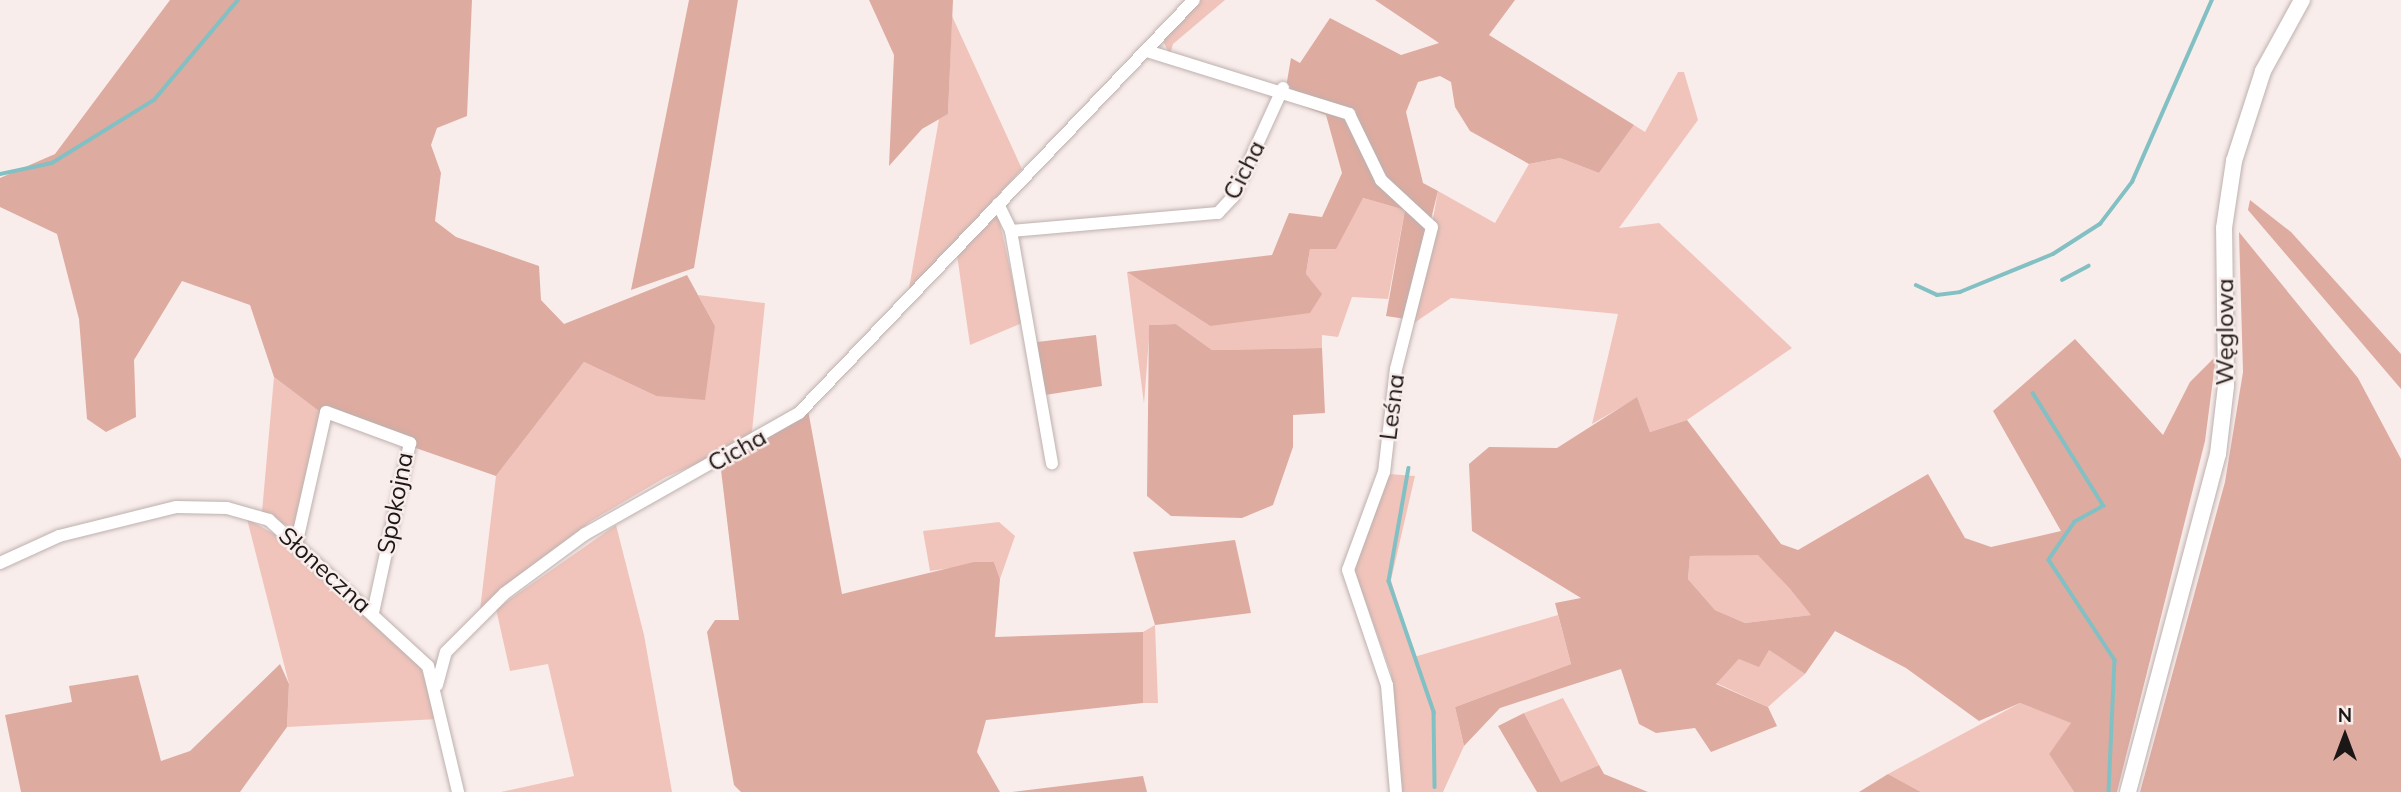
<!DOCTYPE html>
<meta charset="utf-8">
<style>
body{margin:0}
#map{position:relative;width:2401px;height:792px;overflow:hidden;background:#f9edeb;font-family:Mulish,sans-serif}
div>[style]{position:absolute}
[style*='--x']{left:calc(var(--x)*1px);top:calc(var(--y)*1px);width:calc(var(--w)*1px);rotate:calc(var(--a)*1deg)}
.green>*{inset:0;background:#f1c4bb}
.forest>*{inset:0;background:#deaba0}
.stream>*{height:3.5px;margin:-1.75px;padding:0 1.75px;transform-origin:1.75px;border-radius:1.75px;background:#83c0c3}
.roads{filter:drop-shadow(0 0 2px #bdb1af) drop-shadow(0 0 2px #bdb1af)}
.street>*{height:12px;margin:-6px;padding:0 6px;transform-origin:6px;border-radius:6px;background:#fff}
.secondary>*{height:16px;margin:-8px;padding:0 8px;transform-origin:8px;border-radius:8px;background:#fff}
span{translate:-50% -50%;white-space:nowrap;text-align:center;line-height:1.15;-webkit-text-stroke:5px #f9edeb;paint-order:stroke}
.street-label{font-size:24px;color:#1b1716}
.north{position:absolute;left:2310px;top:701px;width:70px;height:70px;-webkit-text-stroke:5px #f9edeb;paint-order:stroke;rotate:0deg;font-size:19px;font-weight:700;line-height:28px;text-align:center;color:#1b1716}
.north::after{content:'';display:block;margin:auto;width:24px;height:32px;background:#1b1716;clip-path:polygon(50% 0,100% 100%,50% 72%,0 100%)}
</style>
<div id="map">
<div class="green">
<i style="clip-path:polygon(1200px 0,1225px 0,1173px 44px,1170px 55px,1163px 41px)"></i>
<i style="clip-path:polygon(952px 16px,1022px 169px,908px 294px,939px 119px,948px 114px)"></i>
<i style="clip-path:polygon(1678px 72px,1684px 72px,1698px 120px,1619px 228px,1659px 223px,1792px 348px,1687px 420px,1650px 432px,1637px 398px,1592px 424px,1618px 314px,1451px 298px,1414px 323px,1438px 191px,1495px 223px,1529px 164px,1560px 158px,1599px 173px,1634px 125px,1645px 132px)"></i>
<i style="clip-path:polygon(1363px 198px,1405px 210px,1388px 299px,1352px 297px,1338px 337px,1322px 335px,1322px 348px,1212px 350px,1176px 324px,1150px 325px,1144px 404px,1127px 272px,1210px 326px,1306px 274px,1310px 249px)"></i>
<i style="clip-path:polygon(998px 214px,1022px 323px,970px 345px,957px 255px)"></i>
<i style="clip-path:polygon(698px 295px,765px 303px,751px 441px,666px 477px,591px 521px,480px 610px,496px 476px,584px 362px,656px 396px,715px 326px)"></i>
<i style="clip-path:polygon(274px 377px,321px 412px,293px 529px,262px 512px)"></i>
<i style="clip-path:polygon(1389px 474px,1415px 476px,1391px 580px,1414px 657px,1558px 615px,1571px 664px,1455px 707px,1464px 746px,1443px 792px,1402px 792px,1391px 673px,1353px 567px)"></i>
<i style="clip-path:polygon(247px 519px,287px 541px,420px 665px,438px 719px,287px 727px,289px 684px)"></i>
<i style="clip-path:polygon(999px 522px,1015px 536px,1000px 579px,994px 562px,930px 571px,923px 531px)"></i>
<i style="clip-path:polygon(616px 525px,644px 635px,672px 792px,501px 792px,574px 776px,548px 664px,510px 671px,496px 609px)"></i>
<i style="clip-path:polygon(1758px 554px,1790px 589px,1812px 615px,1745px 623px,1715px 610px,1688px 579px,1690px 556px)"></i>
<i style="clip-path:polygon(1155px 625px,1158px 703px,1143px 703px,1143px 632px)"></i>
<i style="clip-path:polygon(1768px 649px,1805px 674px,1768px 707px,1716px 683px,1739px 659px)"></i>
<i style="clip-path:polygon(1563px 698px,1599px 765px,1561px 782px,1524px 713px)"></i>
<i style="clip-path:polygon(2020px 703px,2072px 723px,2049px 754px,2074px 792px,1921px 792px,1888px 774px)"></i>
</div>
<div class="forest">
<i style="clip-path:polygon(170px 0,472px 0,467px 116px,437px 128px,431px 145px,441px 173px,435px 221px,456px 237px,539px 266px,541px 300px,564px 324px,687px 275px,715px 326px,705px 400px,656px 396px,584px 362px,496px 476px,327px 417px,274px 377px,250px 305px,182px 281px,134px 360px,136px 417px,106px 432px,87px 419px,79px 319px,57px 234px,0 207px,0 178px,55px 154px)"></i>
<i style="clip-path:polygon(689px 0,738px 0,694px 268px,631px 290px)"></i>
<i style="clip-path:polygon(869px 0,953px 0,948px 114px,922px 129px,889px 166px,894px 55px)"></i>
<i style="clip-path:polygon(1375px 0,1515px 0,1489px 35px,1634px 125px,1599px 173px,1560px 158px,1529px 164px,1470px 131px,1455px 107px,1451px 82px,1440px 76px,1418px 82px,1406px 112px,1423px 183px,1438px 191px,1406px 319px,1386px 316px,1405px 210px,1363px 198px,1336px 249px,1310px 249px,1306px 274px,1322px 294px,1310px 313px,1210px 326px,1127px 272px,1272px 255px,1289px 213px,1322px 217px,1342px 173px,1326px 115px,1284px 99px,1291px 58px,1300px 63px,1330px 18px,1401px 55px,1439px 43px)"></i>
<i style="clip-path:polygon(2250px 200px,2291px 232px,2401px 354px,2401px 389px,2248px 210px)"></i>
<i style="clip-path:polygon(2239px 232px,2358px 378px,2401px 459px,2401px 792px,2140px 792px,2225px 482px,2243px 372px)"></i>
<i style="clip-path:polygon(1176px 324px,1212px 350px,1322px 348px,1325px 413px,1293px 415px,1293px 447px,1273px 505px,1242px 518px,1171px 516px,1147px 496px,1149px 325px)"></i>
<i style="clip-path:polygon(1096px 335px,1102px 386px,1045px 395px,1037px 342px)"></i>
<i style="clip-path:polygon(evenodd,2075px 339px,2163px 435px,2190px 382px,2216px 356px,2205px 441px,2117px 792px,2074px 792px,2049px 754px,2071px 723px,2020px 703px,1979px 721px,1906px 668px,1835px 631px,1805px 674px,1769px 650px,1759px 667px,1739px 659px,1716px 684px,1768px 707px,1777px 726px,1711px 752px,1695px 728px,1656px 733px,1639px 724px,1621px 669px,1500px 708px,1464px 746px,1455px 707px,1571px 664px,1555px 603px,1581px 598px,1472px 531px,1469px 464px,1489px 447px,1557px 448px,1637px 397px,1650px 432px,1687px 420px,1781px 544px,1798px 550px,1928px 474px,1965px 538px,1991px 547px,2061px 531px,1993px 411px,2075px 339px,1758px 555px,1790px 589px,1811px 615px,1745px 623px,1715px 610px,1688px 579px,1690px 556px,1758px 555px)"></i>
<i style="clip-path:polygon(808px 410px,842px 594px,974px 562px,994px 562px,1000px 579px,995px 637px,1143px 632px,1143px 703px,986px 720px,977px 752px,1000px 792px,741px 792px,734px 785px,707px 632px,715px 620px,739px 620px,721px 470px)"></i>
<i style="clip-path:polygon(1235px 540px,1251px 613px,1155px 625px,1133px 552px)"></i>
<i style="clip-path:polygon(280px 664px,289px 684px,287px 727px,240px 792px,21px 792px,5px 715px,72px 702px,69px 686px,138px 675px,161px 761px,190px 751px)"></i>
<i style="clip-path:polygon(1524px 713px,1561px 782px,1599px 765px,1604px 774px,1648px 792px,1537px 792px,1498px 726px)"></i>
<i style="clip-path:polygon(1888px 774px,1921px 792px,1859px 792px)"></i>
<i style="clip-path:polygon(1143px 776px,1147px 792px,1012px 792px)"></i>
</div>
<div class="stream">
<i style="--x:0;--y:174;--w:53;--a:-11.9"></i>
<i style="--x:52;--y:163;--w:120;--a:-31.7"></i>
<i style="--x:154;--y:100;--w:131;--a:-50"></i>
<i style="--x:2062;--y:280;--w:30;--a:-28"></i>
<i style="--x:1916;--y:285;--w:23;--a:25"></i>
<i style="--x:1937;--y:295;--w:23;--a:-7"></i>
<i style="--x:1960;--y:292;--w:100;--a:-22.2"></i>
<i style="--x:2053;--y:254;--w:56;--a:-32.6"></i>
<i style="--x:2100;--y:224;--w:53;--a:-52.7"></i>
<i style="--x:2132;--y:182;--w:199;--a:-66.3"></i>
<i style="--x:2033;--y:393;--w:133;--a:57.9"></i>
<i style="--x:2104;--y:506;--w:33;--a:151"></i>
<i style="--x:2075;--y:522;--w:46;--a:124.4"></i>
<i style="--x:2049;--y:560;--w:120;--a:56.6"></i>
<i style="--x:2115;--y:660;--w:132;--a:92.6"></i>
<i style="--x:1409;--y:468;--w:115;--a:100"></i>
<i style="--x:1389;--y:581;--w:139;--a:71"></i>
<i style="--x:1434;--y:712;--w:75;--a:89.2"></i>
</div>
<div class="roads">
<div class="street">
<i style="--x:1147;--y:51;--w:212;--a:17.3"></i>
<i style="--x:1349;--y:114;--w:73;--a:64.1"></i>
<i style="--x:1381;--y:180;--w:69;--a:42.7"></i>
<i style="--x:1432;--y:227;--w:146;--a:104.2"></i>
<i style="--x:1396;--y:369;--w:104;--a:96.6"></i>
<i style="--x:1384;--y:472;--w:104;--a:110.2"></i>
<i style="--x:1348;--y:570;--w:121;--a:71.3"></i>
<i style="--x:1387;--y:685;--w:107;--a:85.2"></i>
<i style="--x:998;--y:204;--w:30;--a:64"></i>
<i style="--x:1011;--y:231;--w:236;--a:80"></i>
<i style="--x:1011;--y:231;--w:208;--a:-5"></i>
<i style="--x:1218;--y:213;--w:22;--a:-47"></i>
<i style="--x:1233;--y:197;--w:120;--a:-65.4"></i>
<i style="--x:297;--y:541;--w:132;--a:-77.3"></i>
<i style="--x:326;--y:412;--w:90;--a:20.3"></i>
<i style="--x:410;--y:443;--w:174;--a:102.3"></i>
<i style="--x:0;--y:563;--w:65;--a:-24.6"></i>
<i style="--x:59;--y:536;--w:121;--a:-13.9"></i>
<i style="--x:176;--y:507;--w:51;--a:1.1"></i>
<i style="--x:227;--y:508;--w:44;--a:15.9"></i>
<i style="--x:269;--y:520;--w:216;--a:42.6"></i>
<i style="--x:428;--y:666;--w:130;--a:76.6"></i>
<i style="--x:437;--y:685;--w:34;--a:-75"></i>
<i style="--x:446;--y:652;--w:83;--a:-45"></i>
<i style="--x:505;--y:593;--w:99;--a:-36.4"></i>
<i style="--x:585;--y:534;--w:246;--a:-29.5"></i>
<i style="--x:799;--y:413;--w:571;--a:-46.28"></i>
</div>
<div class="secondary">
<i style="--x:2128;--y:792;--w:350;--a:-75.1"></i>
<i style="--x:2218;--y:454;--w:68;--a:-83.3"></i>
<i style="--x:2226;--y:386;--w:158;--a:-90.7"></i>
<i style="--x:2224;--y:228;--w:68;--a:-81.5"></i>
<i style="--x:2234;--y:161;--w:95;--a:-72.1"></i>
<i style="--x:2263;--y:71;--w:81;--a:-61.2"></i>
</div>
</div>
<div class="street-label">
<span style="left:1244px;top:170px;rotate:-63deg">Cicha</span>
<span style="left:2225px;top:332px;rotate:-90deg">Węglowa</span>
<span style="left:1392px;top:407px;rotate:-83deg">Leśna</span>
<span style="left:737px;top:450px;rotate:-29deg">Cicha</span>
<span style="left:395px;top:503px;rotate:-79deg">Spokojna</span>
<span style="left:325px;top:570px;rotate:42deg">Słoneczna</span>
</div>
<div class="north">N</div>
</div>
